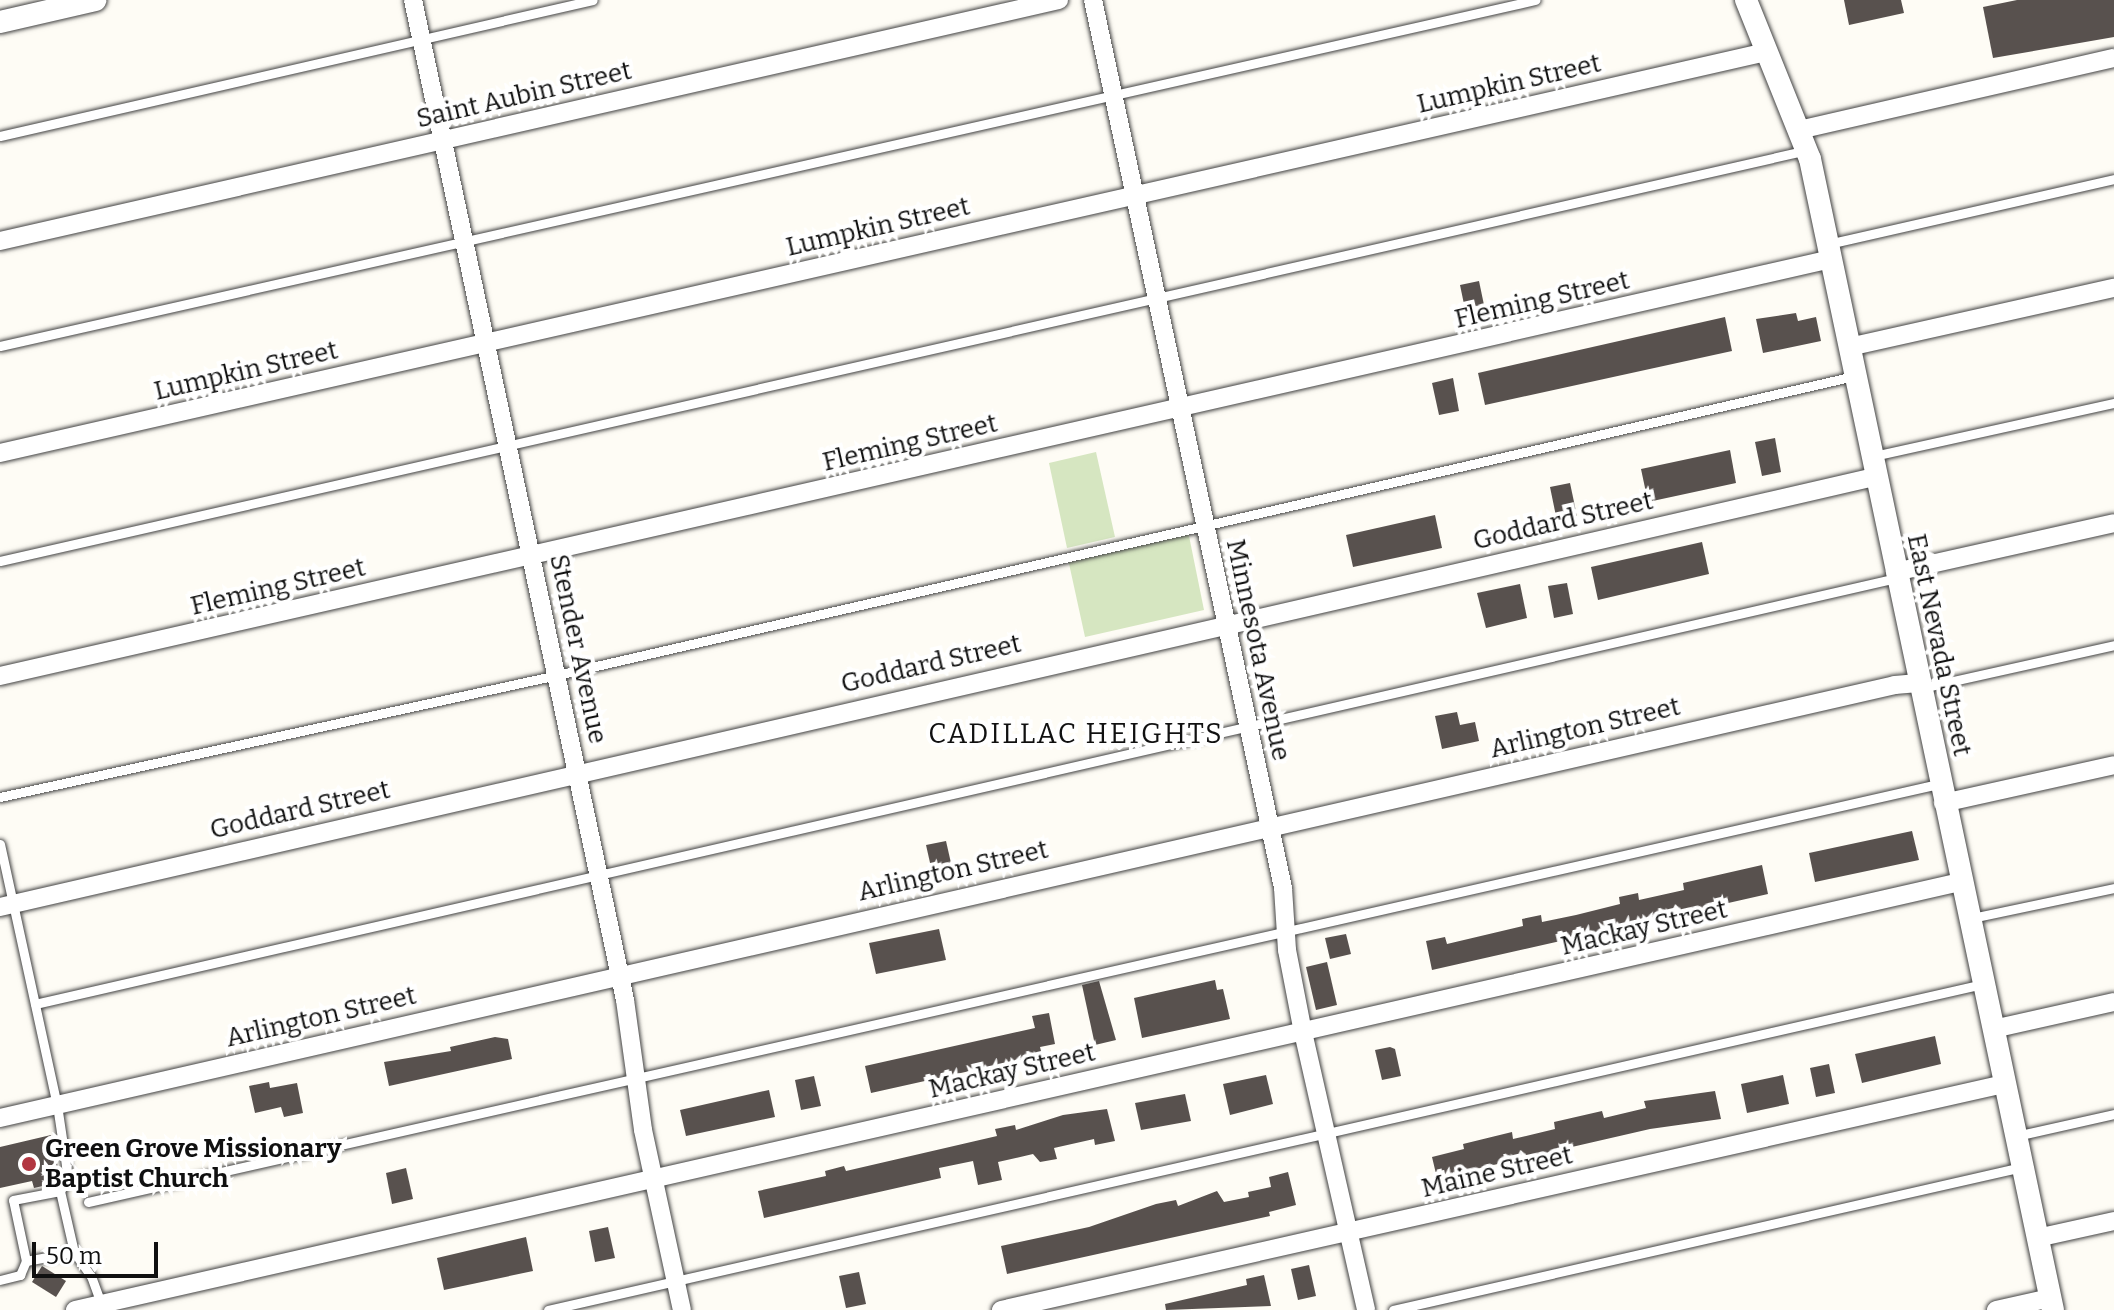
<!DOCTYPE html>
<style>
body{margin:0}
#map{position:relative;width:2114px;height:1310px;overflow:hidden;background:#fefcf5;font-family:Bitter,serif}
div>[style]{position:absolute}
[style*='--x']{left:calc(var(--x)*1px);top:calc(var(--y)*1px);width:calc(var(--w)*1px);rotate:calc(var(--a)*1deg)}
.green>*{inset:0;background:#d6e6c1}
.building>*{inset:0;background:#58514e}
.roads{filter:drop-shadow(0 0 2px #434343) drop-shadow(0 0 2px #434343)}
.service>*{height:9px;margin:-4.5px;padding:0 4.5px;transform-origin:4.5px;border-radius:4.5px;background:#fff}
.minor>*{height:18px;margin:-9px;padding:0 9px;transform-origin:9px;border-radius:9px;background:#fff}
.tertiary>*{height:22px;margin:-11px;padding:0 11px;transform-origin:11px;border-radius:11px;background:#fff}
.dots>*{width:22px;height:22px;translate:-50% -50%;box-sizing:border-box;border:4px solid #fff;border-radius:50%}
span{translate:-50% -50%;white-space:nowrap;text-align:center;line-height:1.15;-webkit-text-stroke:8px #fff;paint-order:stroke}
.street-label{font-size:26px;color:#101010}
.poi-label{font-size:26px;color:#101010;font-weight:700}
.left{translate:0 -50%;text-align:left}
.neighbourhood-label{font-size:28px;color:#101010;letter-spacing:2px}
.scale{position:absolute;left:32px;top:1242px;width:126px;height:36px;box-sizing:border-box;border:4px solid #101010;border-top:0;padding-left:10px;font-size:24px;line-height:28px;white-space:nowrap;color:#101010;-webkit-text-stroke:6px #fff;paint-order:stroke}
</style>
<div id="map">
<div class="green">
<i style="clip-path:polygon(1096px 452px,1115px 537px,1067px 548px,1049px 463px)"></i>
<i style="clip-path:polygon(1188px 531px,1204px 610px,1085px 637px,1068px 559px)"></i>
</div>
<div class="building">
<i style="clip-path:polygon(1844px 0,1901px 0,1904px 13px,1849px 25px)"></i>
<i style="clip-path:polygon(2017px 0,2114px 0,2114px 37px,1993px 58px,1983px 7px)"></i>
<i style="clip-path:polygon(1479px 281px,1484px 305px,1465px 309px,1460px 285px)"></i>
<i style="clip-path:polygon(1796px 313px,1798px 321px,1816px 317px,1821px 341px,1763px 353px,1756px 319px)"></i>
<i style="clip-path:polygon(1725px 317px,1732px 351px,1485px 405px,1478px 373px)"></i>
<i style="clip-path:polygon(1453px 378px,1459px 411px,1439px 415px,1432px 383px)"></i>
<i style="clip-path:polygon(1775px 438px,1781px 472px,1762px 476px,1755px 442px)"></i>
<i style="clip-path:polygon(1730px 450px,1736px 483px,1648px 502px,1641px 469px)"></i>
<i style="clip-path:polygon(1570px 483px,1577px 516px,1557px 521px,1550px 487px)"></i>
<i style="clip-path:polygon(1435px 515px,1442px 548px,1353px 567px,1346px 535px)"></i>
<i style="clip-path:polygon(1702px 542px,1709px 574px,1598px 600px,1591px 567px)"></i>
<i style="clip-path:polygon(1567px 583px,1573px 614px,1554px 618px,1548px 586px)"></i>
<i style="clip-path:polygon(1520px 584px,1527px 618px,1486px 628px,1477px 593px)"></i>
<i style="clip-path:polygon(1457px 712px,1460px 725px,1475px 722px,1479px 741px,1442px 749px,1435px 716px)"></i>
<i style="clip-path:polygon(1912px 831px,1919px 860px,1815px 882px,1809px 853px)"></i>
<i style="clip-path:polygon(946px 841px,953px 872px,933px 876px,926px 845px)"></i>
<i style="clip-path:polygon(1762px 865px,1768px 894px,1432px 970px,1426px 941px,1445px 937px,1447px 944px,1523px 926px,1522px 919px,1541px 915px,1542px 922px,1576px 915px,1620px 904px,1619px 897px,1638px 893px,1639px 900px,1684px 890px,1683px 883px)"></i>
<i style="clip-path:polygon(939px 929px,946px 960px,876px 974px,869px 943px)"></i>
<i style="clip-path:polygon(1346px 934px,1351px 954px,1330px 959px,1325px 938px)"></i>
<i style="clip-path:polygon(1327px 962px,1337px 1005px,1316px 1010px,1306px 967px)"></i>
<i style="clip-path:polygon(1215px 980px,1217px 990px,1223px 989px,1230px 1019px,1142px 1038px,1134px 998px)"></i>
<i style="clip-path:polygon(1099px 981px,1116px 1040px,1095px 1045px,1082px 985px)"></i>
<i style="clip-path:polygon(1049px 1013px,1055px 1044px,1040px 1047px,1042px 1055px,871px 1093px,865px 1066px,1035px 1028px,1032px 1016px)"></i>
<i style="clip-path:polygon(1935px 1036px,1941px 1064px,1862px 1083px,1855px 1054px)"></i>
<i style="clip-path:polygon(495px 1037px,508px 1039px,512px 1059px,389px 1086px,384px 1062px,451px 1051px,450px 1047px)"></i>
<i style="clip-path:polygon(1390px 1047px,1395px 1049px,1401px 1076px,1382px 1080px,1375px 1050px)"></i>
<i style="clip-path:polygon(1829px 1064px,1835px 1093px,1816px 1097px,1810px 1068px)"></i>
<i style="clip-path:polygon(1266px 1075px,1273px 1104px,1230px 1115px,1223px 1084px)"></i>
<i style="clip-path:polygon(1783px 1075px,1789px 1104px,1747px 1113px,1741px 1084px)"></i>
<i style="clip-path:polygon(814px 1076px,821px 1106px,801px 1110px,795px 1080px)"></i>
<i style="clip-path:polygon(269px 1082px,270px 1088px,297px 1083px,303px 1113px,284px 1117px,281px 1107px,255px 1113px,249px 1086px)"></i>
<i style="clip-path:polygon(769px 1090px,775px 1117px,686px 1136px,680px 1110px)"></i>
<i style="clip-path:polygon(1715px 1091px,1721px 1119px,1650px 1129px,1437px 1178px,1432px 1157px,1464px 1149px,1463px 1144px,1512px 1132px,1513px 1139px,1555px 1129px,1554px 1122px,1602px 1111px,1604px 1118px,1646px 1108px,1644px 1101px)"></i>
<i style="clip-path:polygon(1185px 1094px,1191px 1121px,1141px 1130px,1135px 1103px)"></i>
<i style="clip-path:polygon(1107px 1109px,1115px 1141px,1095px 1145px,1094px 1139px,1054px 1148px,1057px 1159px,1040px 1162px,1033px 1154px,998px 1162px,1002px 1180px,978px 1185px,973px 1161px,939px 1168px,941px 1178px,764px 1218px,758px 1191px,826px 1176px,825px 1171px,844px 1166px,846px 1171px,997px 1136px,995px 1129px,1015px 1125px,1016px 1130px,1063px 1115px)"></i>
<i style="clip-path:polygon(51px 1135px,60px 1177px,56px 1183px,34px 1188px,32px 1181px,0 1188px,0 1147px)"></i>
<i style="clip-path:polygon(406px 1168px,413px 1199px,392px 1204px,386px 1173px)"></i>
<i style="clip-path:polygon(1288px 1172px,1296px 1205px,1269px 1212px,1270px 1216px,1007px 1274px,1001px 1246px,1089px 1227px,1156px 1204px,1176px 1200px,1178px 1206px,1217px 1191px,1224px 1202px,1249px 1197px,1248px 1192px,1271px 1187px,1269px 1177px)"></i>
<i style="clip-path:polygon(608px 1227px,615px 1258px,595px 1262px,589px 1231px)"></i>
<i style="clip-path:polygon(526px 1237px,533px 1271px,444px 1290px,437px 1258px)"></i>
<i style="clip-path:polygon(1309px 1265px,1316px 1296px,1298px 1300px,1291px 1269px)"></i>
<i style="clip-path:polygon(42px 1266px,66px 1281px,56px 1297px,32px 1282px)"></i>
<i style="clip-path:polygon(859px 1272px,866px 1304px,846px 1308px,839px 1276px)"></i>
<i style="clip-path:polygon(1264px 1275px,1271px 1306px,1166px 1310px,1165px 1304px,1247px 1285px,1246px 1279px)"></i>
</div>
<div class="roads">
<div class="service">
<i style="--x:0;--y:136;--w:608;--a:-12.92"></i>
<i style="--x:1828;--y:244;--w:293;--a:-12.8"></i>
<i style="--x:0;--y:346;--w:1574;--a:-12.7"></i>
<i style="--x:1874;--y:456;--w:246;--a:-12.5"></i>
<i style="--x:0;--y:561;--w:1853;--a:-12.81"></i>
<i style="--x:1922;--y:688;--w:197;--a:-12.6"></i>
<i style="--x:0;--y:797;--w:570;--a:-12.35"></i>
<i style="--x:557;--y:675;--w:1331;--a:-12.98"></i>
<i style="--x:0;--y:844;--w:267;--a:77.7"></i>
<i style="--x:57;--y:1105;--w:75;--a:81.5"></i>
<i style="--x:68;--y:1179;--w:14;--a:124"></i>
<i style="--x:1972;--y:918;--w:145;--a:-11.9"></i>
<i style="--x:35;--y:1004;--w:1909;--a:-12.89"></i>
<i style="--x:2016;--y:1136;--w:100;--a:-12.7"></i>
<i style="--x:88;--y:1202;--w:1898;--a:-12.73"></i>
<i style="--x:74;--y:1252;--w:29;--a:55"></i>
<i style="--x:91;--y:1276;--w:33;--a:70"></i>
<i style="--x:0;--y:1280;--w:21;--a:-14"></i>
<i style="--x:20;--y:1275;--w:15;--a:-67"></i>
<i style="--x:26;--y:1261;--w:62;--a:-102"></i>
<i style="--x:13;--y:1200;--w:48;--a:-10.8"></i>
<i style="--x:60;--y:1191;--w:63;--a:77.1"></i>
<i style="--x:74;--y:1252;--w:49;--a:169.4"></i>
<i style="--x:548;--y:1310;--w:1472;--a:-12.8"></i>
<i style="--x:1393;--y:1310;--w:645;--a:-12.81"></i>
</div>
<div class="minor">
<i style="--x:413;--y:0;--w:1022;--a:78.03"></i>
<i style="--x:625;--y:1000;--w:131;--a:82.1"></i>
<i style="--x:643;--y:1130;--w:184;--a:77.8"></i>
<i style="--x:1093;--y:0;--w:908;--a:77.92"></i>
<i style="--x:1283;--y:888;--w:62;--a:86.3"></i>
<i style="--x:1287;--y:950;--w:84;--a:79"></i>
<i style="--x:1303;--y:1032;--w:285;--a:77.2"></i>
<i style="--x:1799;--y:130;--w:323;--a:-12.9"></i>
<i style="--x:0;--y:241;--w:1086;--a:-12.82"></i>
<i style="--x:1849;--y:347;--w:271;--a:-12.6"></i>
<i style="--x:0;--y:453;--w:1812;--a:-12.79"></i>
<i style="--x:1895;--y:572;--w:224;--a:-12.6"></i>
<i style="--x:0;--y:676;--w:1878;--a:-12.83"></i>
<i style="--x:1943;--y:803;--w:175;--a:-12.5"></i>
<i style="--x:0;--y:907;--w:1924;--a:-12.92"></i>
<i style="--x:1993;--y:1029;--w:124;--a:-12.6"></i>
<i style="--x:0;--y:1118;--w:1944;--a:-12.87"></i>
<i style="--x:1895;--y:685;--w:23;--a:-5"></i>
<i style="--x:2037;--y:1238;--w:79;--a:-12.4"></i>
<i style="--x:75;--y:1310;--w:1933;--a:-12.79"></i>
<i style="--x:1001;--y:1310;--w:1028;--a:-12.7"></i>
<i style="--x:1996;--y:1310;--w:55;--a:-12.5"></i>
</div>
<div class="tertiary">
<i style="--x:1746;--y:0;--w:171;--a:68.1"></i>
<i style="--x:1810;--y:159;--w:1176;--a:78.08"></i>
<i style="--x:0;--y:22;--w:98;--a:-13"></i>
</div>
</div>
<div class="dots">
<i style="left:29px;top:1164px;background:#b23641"></i>
</div>
<div class="street-label">
<span style="left:1509px;top:84px;rotate:-13deg">Lumpkin Street</span>
<span style="left:524px;top:95px;rotate:-13deg">Saint Aubin Street</span>
<span style="left:878px;top:227px;rotate:-13deg">Lumpkin Street</span>
<span style="left:1542px;top:300px;rotate:-13deg">Fleming Street</span>
<span style="left:246px;top:371px;rotate:-13deg">Lumpkin Street</span>
<span style="left:910px;top:443px;rotate:-13deg">Fleming Street</span>
<span style="left:1563px;top:521px;rotate:-13deg">Goddard Street</span>
<span style="left:278px;top:587px;rotate:-13deg">Fleming Street</span>
<span style="left:1939px;top:645px;rotate:78deg">East Nevada Street</span>
<span style="left:578px;top:649px;rotate:78deg">Stender Avenue</span>
<span style="left:1258px;top:650px;rotate:78deg">Minnesota Avenue</span>
<span style="left:931px;top:664px;rotate:-13deg">Goddard Street</span>
<span style="left:1585px;top:728px;rotate:-13deg">Arlington Street</span>
<span style="left:300px;top:810px;rotate:-13deg">Goddard Street</span>
<span style="left:953px;top:871px;rotate:-13deg">Arlington Street</span>
<span style="left:1644px;top:928px;rotate:-13deg">Mackay Street</span>
<span style="left:321px;top:1017px;rotate:-13deg">Arlington Street</span>
<span style="left:1012px;top:1071px;rotate:-13deg">Mackay Street</span>
<span style="left:1497px;top:1172px;rotate:-13deg">Maine Street</span>
</div>
<div class="poi-label">
<span class="left" style="left:45px;top:1164px">Green Grove Missionary<br>Baptist Church</span>
</div>
<div class="neighbourhood-label">
<span style="left:1076px;top:734px">CADILLAC HEIGHTS</span>
</div>
<div class="scale">50 m</div>
</div>
